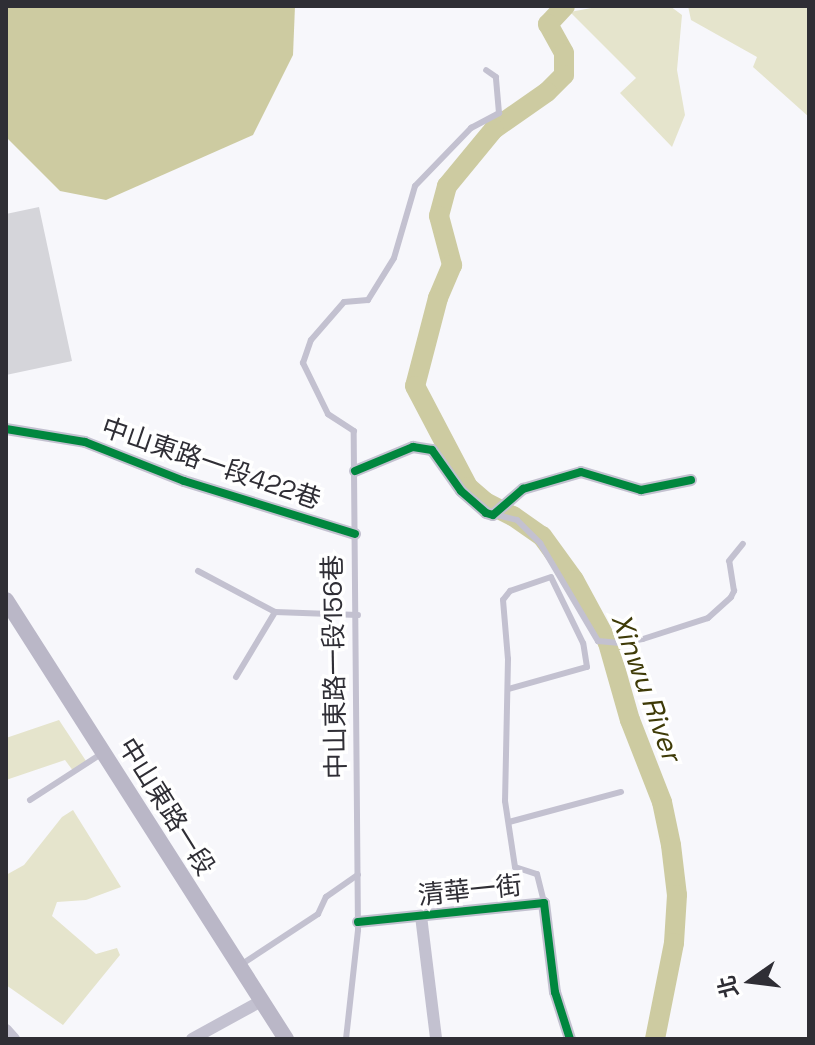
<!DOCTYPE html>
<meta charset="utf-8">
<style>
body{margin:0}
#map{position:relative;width:815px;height:1045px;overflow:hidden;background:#f7f7fb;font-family:"Space Grotesk","Noto Sans TC",sans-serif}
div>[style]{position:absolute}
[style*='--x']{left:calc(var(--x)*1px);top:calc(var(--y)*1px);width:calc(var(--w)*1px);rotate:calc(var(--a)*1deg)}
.green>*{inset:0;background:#e5e4cc}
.water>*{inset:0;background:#cdcba1}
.river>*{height:20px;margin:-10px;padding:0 10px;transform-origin:10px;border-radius:10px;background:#cdcba1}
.building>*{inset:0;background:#d5d5da}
.service>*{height:6px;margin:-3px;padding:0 3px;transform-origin:3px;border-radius:3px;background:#c3c1d0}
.minor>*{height:12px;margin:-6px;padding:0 6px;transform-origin:6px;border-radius:6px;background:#c3c1d0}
.secondary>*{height:16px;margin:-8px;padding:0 8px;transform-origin:8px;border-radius:8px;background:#bab7c7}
.cycleway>*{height:8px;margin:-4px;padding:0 4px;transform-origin:4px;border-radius:4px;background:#00873e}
span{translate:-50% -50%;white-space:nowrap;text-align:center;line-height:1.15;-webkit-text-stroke:7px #fff;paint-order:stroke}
.street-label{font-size:26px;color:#2f2e35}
.water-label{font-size:28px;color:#3e3a07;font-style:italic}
.frame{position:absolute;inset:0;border:8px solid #2f2e35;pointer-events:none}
.north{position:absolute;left:711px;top:941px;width:80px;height:80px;-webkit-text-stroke:6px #fff;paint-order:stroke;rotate:256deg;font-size:22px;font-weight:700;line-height:32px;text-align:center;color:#2f2e35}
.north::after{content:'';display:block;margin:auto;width:28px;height:36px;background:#2f2e35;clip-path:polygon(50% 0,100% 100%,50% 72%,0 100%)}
</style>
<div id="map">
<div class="green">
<i style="clip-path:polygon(602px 6px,670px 6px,682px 15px,677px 70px,685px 115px,672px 147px,620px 93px,636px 78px,570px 12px)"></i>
<i style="clip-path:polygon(688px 6px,809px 6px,809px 117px,753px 67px,757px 57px,691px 20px)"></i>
<i style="clip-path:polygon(59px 720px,88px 764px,74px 772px,65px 760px,6px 780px,6px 738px)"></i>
<i style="clip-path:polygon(73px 810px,121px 887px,86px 900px,57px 902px,52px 916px,96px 954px,117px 948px,120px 955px,63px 1025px,6px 985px,6px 875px,24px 865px,62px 817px)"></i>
</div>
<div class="water">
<i style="clip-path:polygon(6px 6px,295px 6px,293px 55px,253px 135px,106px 200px,60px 191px,6px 137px)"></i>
</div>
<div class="river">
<i style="--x:565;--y:6;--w:25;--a:133"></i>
<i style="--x:548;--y:24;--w:33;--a:61"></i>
<i style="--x:564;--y:53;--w:22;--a:90"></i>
<i style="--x:564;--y:75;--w:24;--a:135"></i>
<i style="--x:547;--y:92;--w:65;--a:145.1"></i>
<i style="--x:494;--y:129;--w:74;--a:129.5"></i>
<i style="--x:447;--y:186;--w:31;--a:105"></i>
<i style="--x:439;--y:216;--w:51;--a:75.1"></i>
<i style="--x:452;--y:265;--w:36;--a:113"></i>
<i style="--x:438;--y:298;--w:91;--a:104.6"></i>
<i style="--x:415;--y:386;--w:114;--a:62.3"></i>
<i style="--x:468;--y:487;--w:23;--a:41"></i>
<i style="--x:485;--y:502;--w:31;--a:27"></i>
<i style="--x:513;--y:516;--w:35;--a:35"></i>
<i style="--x:542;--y:536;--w:54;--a:54"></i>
<i style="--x:574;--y:580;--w:72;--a:61.6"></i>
<i style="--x:608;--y:643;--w:80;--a:74.1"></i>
<i style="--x:630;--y:720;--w:88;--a:68.7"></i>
<i style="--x:662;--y:802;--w:44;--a:78.2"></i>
<i style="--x:671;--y:845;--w:50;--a:83.2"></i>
<i style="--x:677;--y:895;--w:48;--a:93.6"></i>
<i style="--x:674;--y:943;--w:98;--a:101.2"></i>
</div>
<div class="building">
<i style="clip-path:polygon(39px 207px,72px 361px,6px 375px,6px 214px)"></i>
</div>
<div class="service">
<i style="--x:497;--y:515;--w:21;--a:14"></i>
<i style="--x:517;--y:520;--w:33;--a:45"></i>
<i style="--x:540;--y:543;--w:114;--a:59.4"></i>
<i style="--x:598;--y:641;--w:22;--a:5"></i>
<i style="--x:620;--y:643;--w:23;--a:-10"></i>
<i style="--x:643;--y:639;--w:68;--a:-17.9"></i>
<i style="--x:708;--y:618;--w:31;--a:-42"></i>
<i style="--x:731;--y:597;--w:7;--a:-63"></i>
<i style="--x:734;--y:591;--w:30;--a:-99"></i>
<i style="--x:729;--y:561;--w:22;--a:-51"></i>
<i style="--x:198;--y:571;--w:87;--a:28"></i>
<i style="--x:275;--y:612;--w:83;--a:2.1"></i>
<i style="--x:236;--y:677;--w:76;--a:-59"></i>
<i style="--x:508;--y:689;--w:82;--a:-15.6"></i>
<i style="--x:587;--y:667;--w:24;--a:-99"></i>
<i style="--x:583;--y:643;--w:73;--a:-115.9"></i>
<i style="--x:551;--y:577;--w:43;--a:161.1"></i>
<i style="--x:510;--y:591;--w:11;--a:128"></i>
<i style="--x:503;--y:600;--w:59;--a:85.2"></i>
<i style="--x:508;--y:659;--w:142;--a:91.2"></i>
<i style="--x:505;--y:801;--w:67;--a:81.4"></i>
<i style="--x:515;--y:867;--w:23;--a:18"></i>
<i style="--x:537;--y:874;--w:30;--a:76"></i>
<i style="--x:30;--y:800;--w:85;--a:-32.9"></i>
<i style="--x:509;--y:822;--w:116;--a:-15"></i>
<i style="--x:242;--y:964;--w:91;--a:-33.3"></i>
<i style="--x:318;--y:914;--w:19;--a:-65"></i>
<i style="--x:326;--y:897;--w:39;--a:-35"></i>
<i style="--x:346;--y:1039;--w:110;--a:-83.7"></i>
<i style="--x:358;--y:930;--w:499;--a:-90.5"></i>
<i style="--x:354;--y:431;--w:31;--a:-147"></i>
<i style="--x:328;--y:414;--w:57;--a:-116.1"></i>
<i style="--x:303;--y:363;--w:24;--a:-71"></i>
<i style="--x:311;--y:340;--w:50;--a:-49"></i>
<i style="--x:344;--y:302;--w:24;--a:-5"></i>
<i style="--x:368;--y:300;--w:49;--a:-58.2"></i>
<i style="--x:394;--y:258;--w:75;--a:-73.7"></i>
<i style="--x:415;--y:186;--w:81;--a:-46"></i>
<i style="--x:471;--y:128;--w:32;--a:-28"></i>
<i style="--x:499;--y:113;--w:36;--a:-95"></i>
<i style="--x:496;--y:77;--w:12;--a:-145"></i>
</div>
<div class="minor">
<i style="--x:6;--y:429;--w:80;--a:9.3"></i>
<i style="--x:85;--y:442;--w:106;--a:21.5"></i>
<i style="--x:184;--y:481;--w:179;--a:17.2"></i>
<i style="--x:355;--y:471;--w:63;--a:-22.5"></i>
<i style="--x:413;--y:447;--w:19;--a:9"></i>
<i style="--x:432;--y:450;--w:50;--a:54.7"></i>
<i style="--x:461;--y:491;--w:33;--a:41"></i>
<i style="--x:486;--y:513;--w:7;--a:16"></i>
<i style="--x:493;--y:515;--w:40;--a:-41"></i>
<i style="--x:523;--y:489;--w:60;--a:-16.3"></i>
<i style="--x:581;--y:472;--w:63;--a:16.7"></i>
<i style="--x:641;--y:490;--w:51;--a:-11.3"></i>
<i style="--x:421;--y:916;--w:124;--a:83"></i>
<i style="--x:358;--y:922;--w:187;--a:-5.8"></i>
<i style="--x:544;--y:903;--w:90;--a:83"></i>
<i style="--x:555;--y:992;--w:49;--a:72.3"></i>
<i style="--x:6;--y:1030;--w:12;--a:48"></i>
<i style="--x:192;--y:1039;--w:79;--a:-28.8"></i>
</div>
<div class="secondary">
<i style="--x:6;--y:600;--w:521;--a:57.47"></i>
</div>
<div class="cycleway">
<i style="--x:6;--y:429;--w:80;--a:9.3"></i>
<i style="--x:85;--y:442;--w:106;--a:21.5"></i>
<i style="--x:184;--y:481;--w:179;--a:17.2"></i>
<i style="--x:355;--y:471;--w:63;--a:-22.5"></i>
<i style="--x:413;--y:447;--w:19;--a:9"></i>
<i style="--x:432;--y:450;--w:50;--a:54.7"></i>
<i style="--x:461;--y:491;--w:33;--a:41"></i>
<i style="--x:486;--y:513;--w:7;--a:16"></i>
<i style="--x:493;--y:515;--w:40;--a:-41"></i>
<i style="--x:523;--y:489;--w:60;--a:-16.3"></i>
<i style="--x:581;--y:472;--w:63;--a:16.7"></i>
<i style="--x:641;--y:490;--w:51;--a:-11.3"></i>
<i style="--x:358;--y:922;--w:187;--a:-5.8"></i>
<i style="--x:544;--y:903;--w:90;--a:83"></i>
<i style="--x:555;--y:992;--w:49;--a:72.3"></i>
</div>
<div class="street-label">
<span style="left:211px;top:464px;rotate:19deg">中山東路一段422巷</span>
<span style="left:335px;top:667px;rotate:-91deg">中山東路一段156巷</span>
<span style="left:166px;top:807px;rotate:58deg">中山東路一段</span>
<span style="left:470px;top:891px;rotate:-6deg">清華一街</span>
</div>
<div class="water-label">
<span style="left:647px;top:687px;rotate:70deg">Xinwu River</span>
</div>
<div class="frame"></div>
<div class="north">北</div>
</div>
